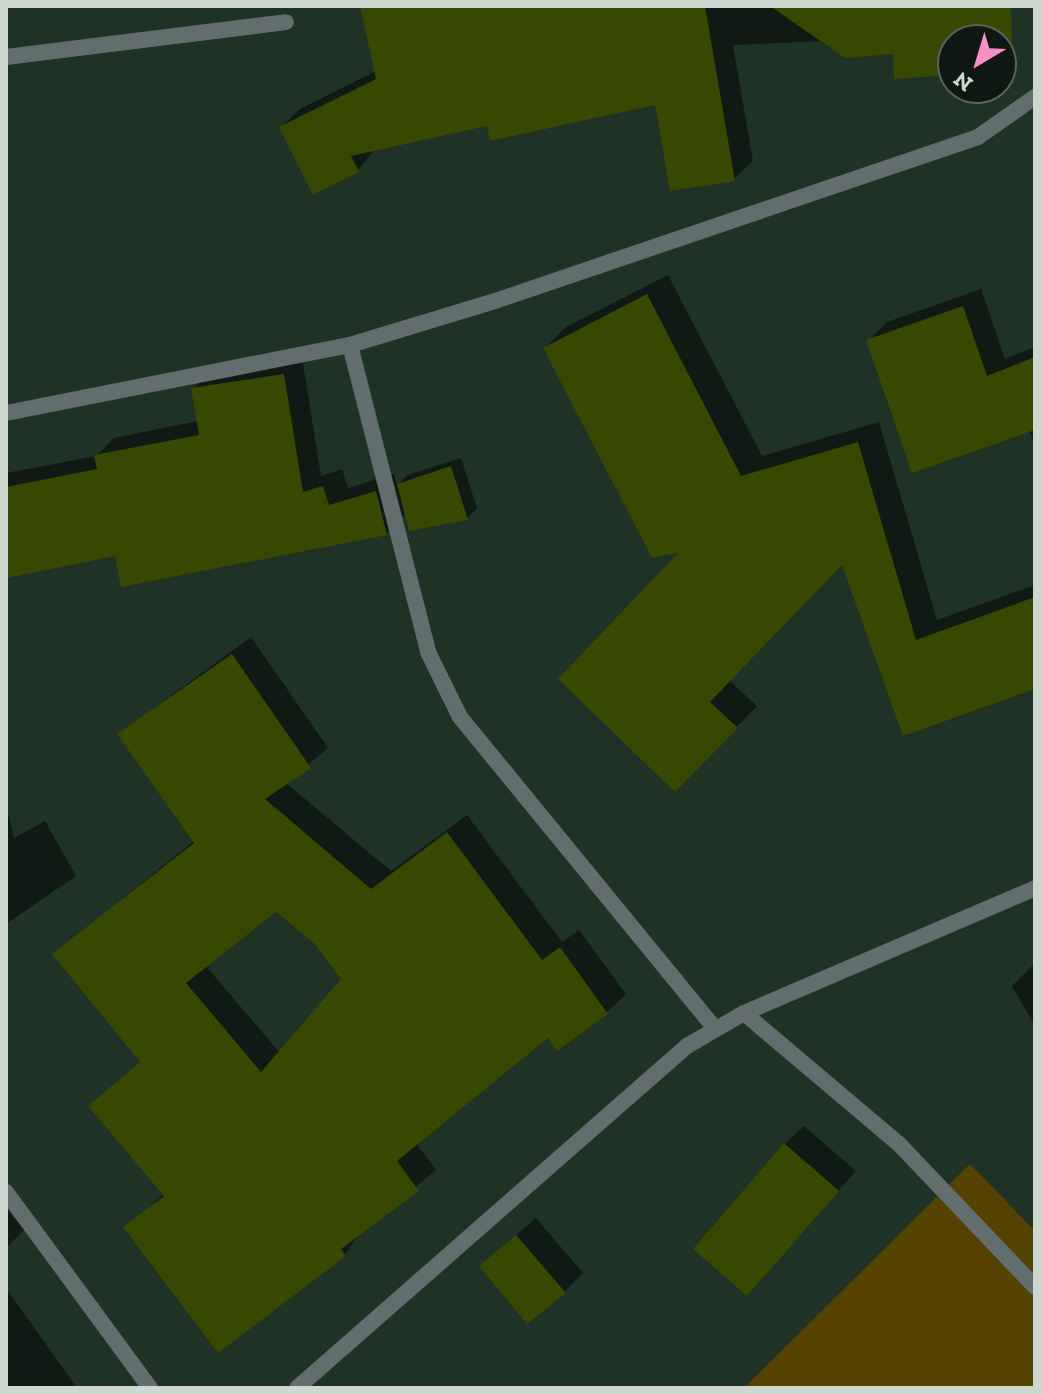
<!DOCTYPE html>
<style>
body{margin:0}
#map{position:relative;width:1041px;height:1394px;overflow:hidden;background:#1e3226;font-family:"Zilla Slab",serif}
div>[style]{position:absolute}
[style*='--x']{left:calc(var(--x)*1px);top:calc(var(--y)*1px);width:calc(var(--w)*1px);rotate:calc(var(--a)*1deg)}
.green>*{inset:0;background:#564200}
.shadow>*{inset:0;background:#0007}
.building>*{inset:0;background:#374800}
.minor>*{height:16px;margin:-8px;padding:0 8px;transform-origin:8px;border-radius:8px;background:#626e6d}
span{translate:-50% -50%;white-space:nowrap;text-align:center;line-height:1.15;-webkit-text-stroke:6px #0f1712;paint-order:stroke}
.frame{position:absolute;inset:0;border:8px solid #ccd7d0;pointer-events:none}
.north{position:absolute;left:937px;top:24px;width:80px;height:80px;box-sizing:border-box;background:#0f1712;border:2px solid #5b645e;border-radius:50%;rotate:218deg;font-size:22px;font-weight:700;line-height:32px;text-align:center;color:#ccd7d0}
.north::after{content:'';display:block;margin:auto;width:28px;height:36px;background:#f98fc9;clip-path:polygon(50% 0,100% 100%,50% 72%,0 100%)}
</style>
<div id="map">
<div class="green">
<i style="clip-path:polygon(970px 1164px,1035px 1231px,1035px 1388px,744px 1388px)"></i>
</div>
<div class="shadow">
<i style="clip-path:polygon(362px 6px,999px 6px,1002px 53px,1001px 40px,953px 40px,953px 73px,895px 52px,824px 41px,733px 45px,753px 161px,734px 179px,657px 103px,489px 124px,375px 149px,358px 170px,281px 127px,300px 109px,376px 71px)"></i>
<i style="clip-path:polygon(668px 275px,762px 456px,879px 422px,937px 620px,1035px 585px,1035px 687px,904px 733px,843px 562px,729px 680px,757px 706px,675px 790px,684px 550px,545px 348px,566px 327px)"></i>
<i style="clip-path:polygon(981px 289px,1005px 359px,1035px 347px,1035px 446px,1029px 430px,868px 341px,887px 322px)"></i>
<i style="clip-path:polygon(302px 357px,321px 476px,342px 469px,348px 488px,394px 474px,397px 486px,408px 475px,461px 458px,477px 508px,467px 518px,406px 513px,386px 534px,116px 554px,6px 576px,6px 473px,96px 456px,114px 438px,198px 421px,193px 389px,211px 371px)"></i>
<i style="clip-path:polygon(evenodd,251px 637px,328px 748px,286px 783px,391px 871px,467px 815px,562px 942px,579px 930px,626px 994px,607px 1012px,548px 1035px,416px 1143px,436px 1170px,360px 1232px,345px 1255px,126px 1227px,164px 1194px,91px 1106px,141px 1061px,55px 954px,195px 840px,119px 734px,251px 637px,276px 910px,316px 942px,344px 979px,280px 1053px,205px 965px,276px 910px)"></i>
<i style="clip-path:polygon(6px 806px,14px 838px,45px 821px,76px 876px,6px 924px)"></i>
<i style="clip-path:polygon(1035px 963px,1035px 1026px,1012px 986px)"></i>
<i style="clip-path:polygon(804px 1126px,856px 1171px,747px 1293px,785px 1144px)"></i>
<i style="clip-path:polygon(6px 1208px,24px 1230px,6px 1248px)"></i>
<i style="clip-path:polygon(536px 1218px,583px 1273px,564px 1292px,481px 1266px)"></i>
<i style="clip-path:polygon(6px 1288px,77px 1388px,6px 1388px)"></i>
</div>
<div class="building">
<i style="clip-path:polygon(360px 6px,705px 6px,735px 181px,670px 191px,655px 105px,490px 141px,487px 126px,351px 156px,359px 172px,313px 195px,279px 127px,376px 79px)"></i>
<i style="clip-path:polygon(770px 6px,1011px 6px,1012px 47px,953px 40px,953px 75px,894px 79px,893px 54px,845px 58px)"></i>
<i style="clip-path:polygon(647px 294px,741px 476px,858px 442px,916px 640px,1035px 597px,1035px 689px,903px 736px,842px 565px,710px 702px,738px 728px,675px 792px,558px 679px,678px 553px,652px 558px,543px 348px)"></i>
<i style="clip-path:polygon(963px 306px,987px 376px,1035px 357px,1035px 430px,912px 473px,866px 340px)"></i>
<i style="clip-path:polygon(284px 374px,303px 492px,323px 486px,329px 505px,376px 491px,387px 535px,121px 587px,115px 556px,6px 578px,6px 487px,97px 469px,94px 455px,199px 435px,191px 388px)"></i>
<i style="clip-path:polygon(451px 466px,468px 520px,409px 531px,397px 484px)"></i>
<i style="clip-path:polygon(evenodd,232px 654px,311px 768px,265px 799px,371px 889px,447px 832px,542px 960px,560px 947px,608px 1014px,557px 1051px,548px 1038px,397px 1161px,419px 1191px,341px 1249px,346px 1256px,218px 1353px,123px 1227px,164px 1196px,88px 1106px,140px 1062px,52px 954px,194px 843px,117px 734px,232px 654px,276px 912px,314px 943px,341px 979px,261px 1072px,186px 983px,276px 912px)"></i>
<i style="clip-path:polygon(784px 1143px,839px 1191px,747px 1296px,693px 1249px)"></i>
<i style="clip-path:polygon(516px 1235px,566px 1293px,527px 1324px,479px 1266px)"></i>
</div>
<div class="minor">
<i style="--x:6;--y:57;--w:282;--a:-7.1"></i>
<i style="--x:350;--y:345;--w:317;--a:75.7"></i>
<i style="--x:428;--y:652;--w:72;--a:63.8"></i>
<i style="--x:460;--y:717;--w:403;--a:50.7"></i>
<i style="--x:6;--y:413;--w:351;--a:-11.2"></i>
<i style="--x:350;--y:345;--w:152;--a:-16.9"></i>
<i style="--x:495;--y:301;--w:510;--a:-18.75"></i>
<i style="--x:978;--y:137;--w:70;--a:-35.1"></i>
<i style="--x:744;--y:1013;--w:203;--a:40.2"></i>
<i style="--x:899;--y:1144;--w:197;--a:46.4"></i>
<i style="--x:6;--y:1192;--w:243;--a:53.7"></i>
<i style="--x:297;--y:1388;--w:519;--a:-41.25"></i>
<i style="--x:687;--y:1046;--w:66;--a:-30.1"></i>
<i style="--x:744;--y:1013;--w:317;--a:-23.2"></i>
</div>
<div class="frame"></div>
<div class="north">N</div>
</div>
